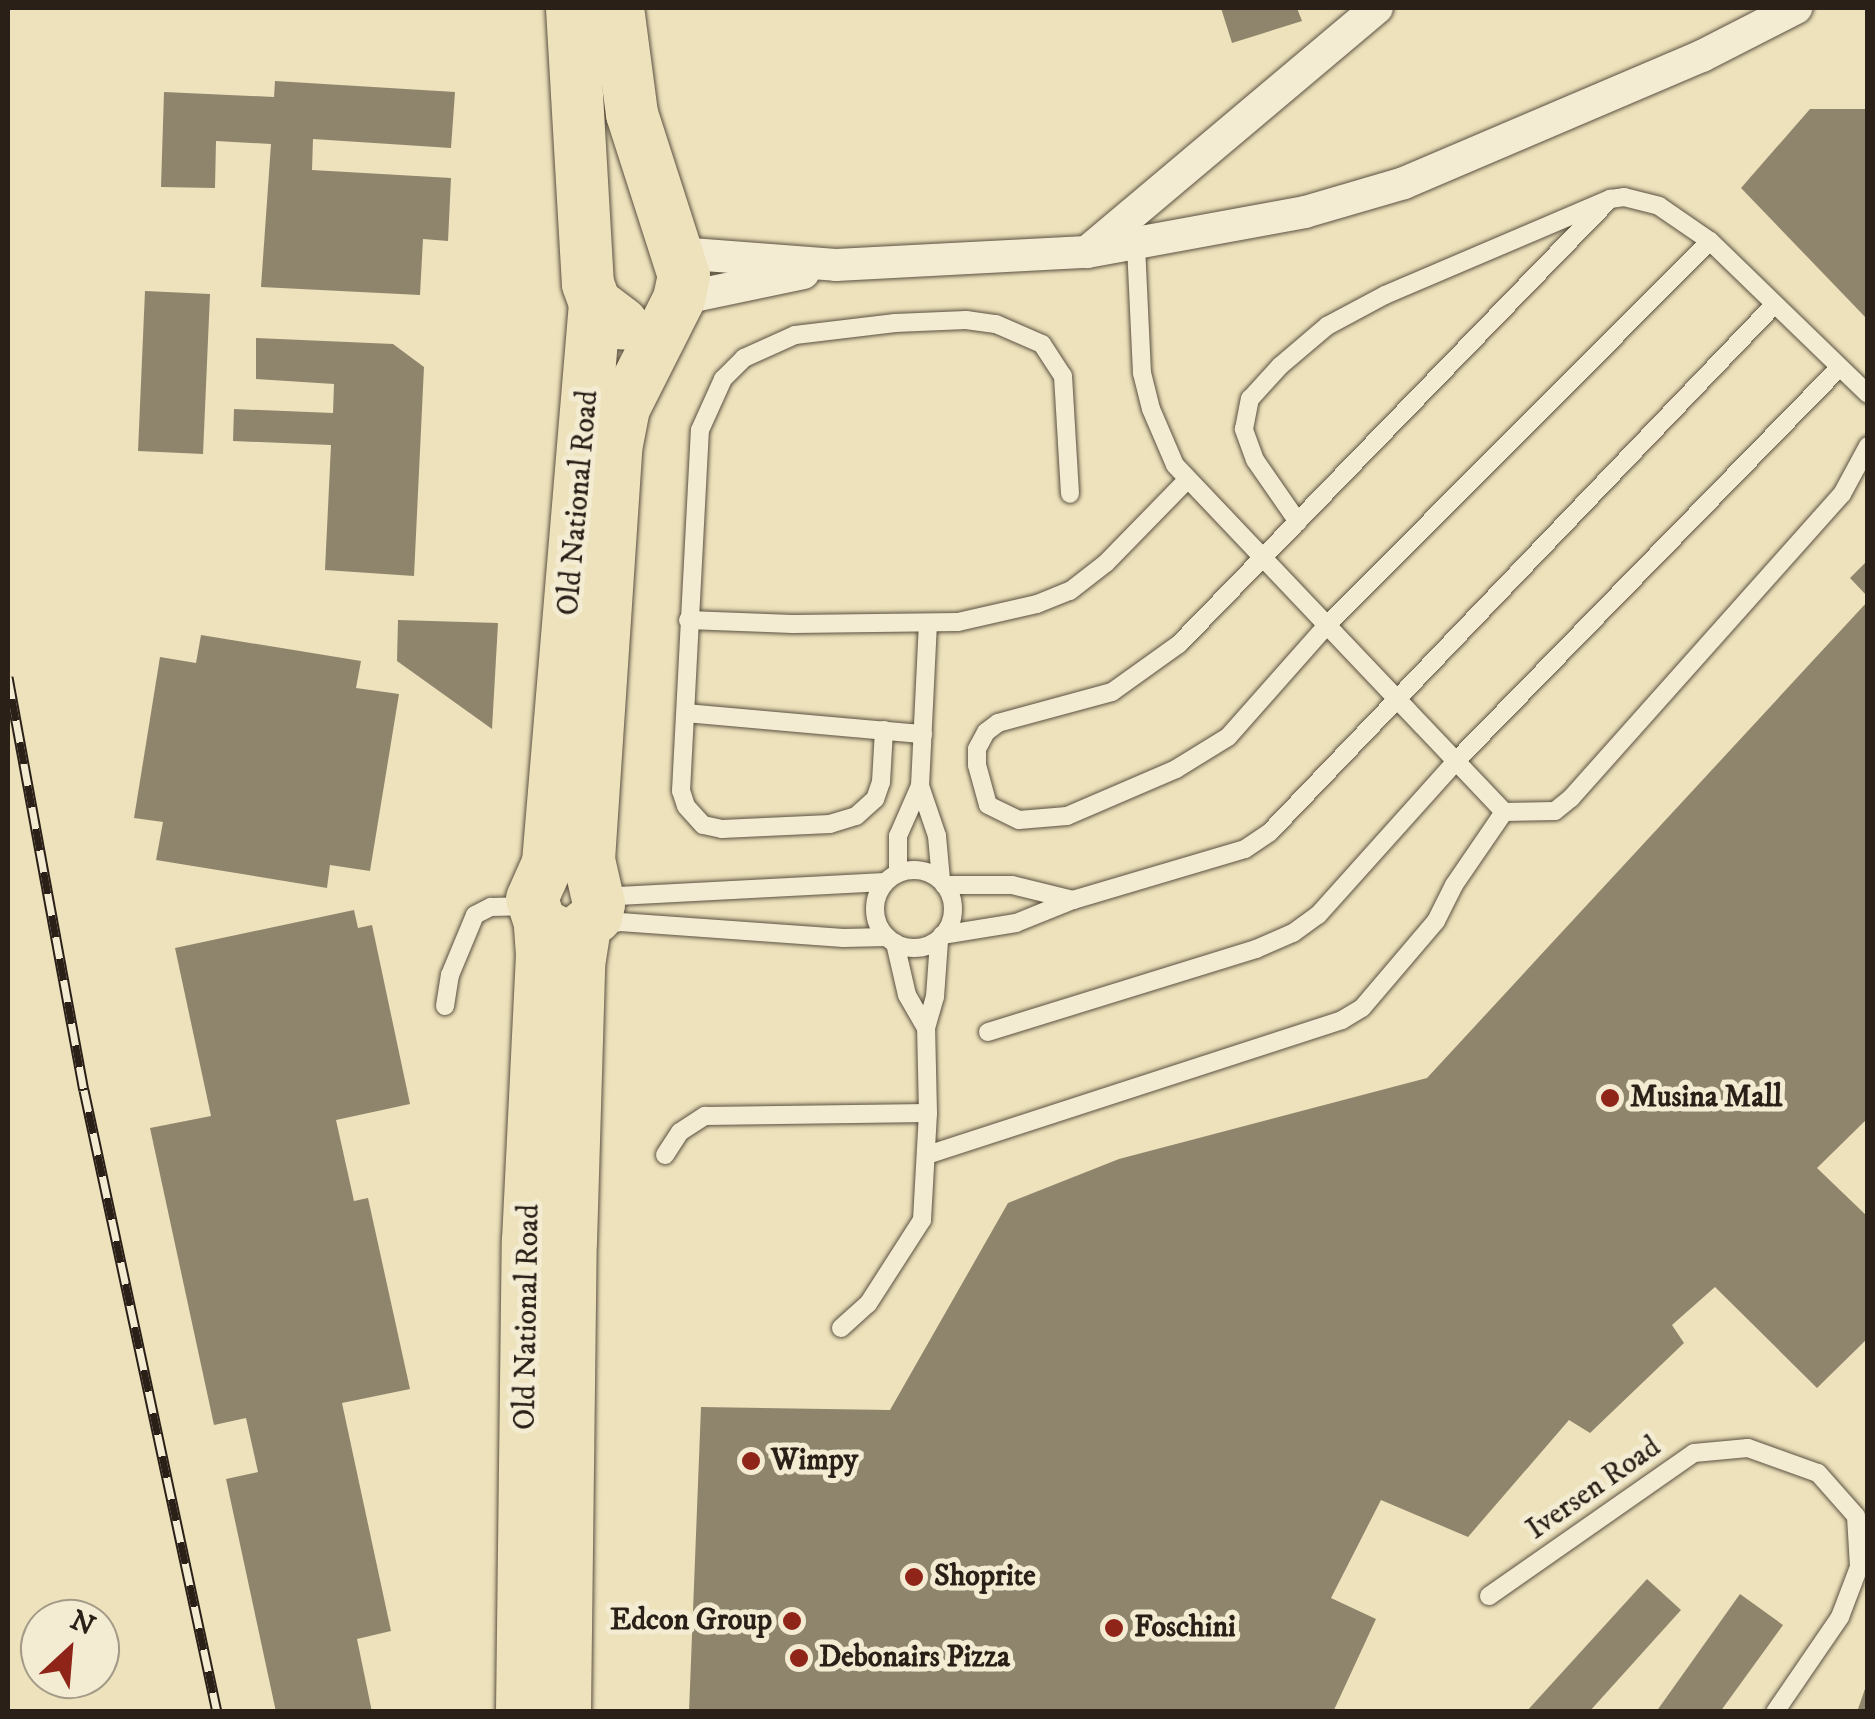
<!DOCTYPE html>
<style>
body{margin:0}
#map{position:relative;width:1875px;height:1719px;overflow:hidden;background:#ede2bb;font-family:"IM FELL DW Pica",serif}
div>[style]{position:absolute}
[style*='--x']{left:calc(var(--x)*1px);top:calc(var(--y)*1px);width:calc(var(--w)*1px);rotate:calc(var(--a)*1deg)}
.building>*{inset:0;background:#8f856d}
.roads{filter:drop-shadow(0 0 2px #5b5041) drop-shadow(0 0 2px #5b5041)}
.lane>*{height:18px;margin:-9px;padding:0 9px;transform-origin:9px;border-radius:9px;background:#f3ecd3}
.lane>.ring{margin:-9px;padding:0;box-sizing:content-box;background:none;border:18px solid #f3ecd3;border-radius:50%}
.street>*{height:32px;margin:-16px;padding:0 16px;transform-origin:16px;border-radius:16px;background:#f3ecd3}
.primary>*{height:52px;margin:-26px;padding:0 26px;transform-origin:26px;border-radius:26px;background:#ede2bb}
.rail>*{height:11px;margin-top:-5.5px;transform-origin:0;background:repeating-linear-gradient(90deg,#f3ecd3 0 22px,#2a2018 0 44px);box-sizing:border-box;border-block:2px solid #2a2018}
.dots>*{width:28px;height:28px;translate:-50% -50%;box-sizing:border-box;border:5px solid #f3ecd3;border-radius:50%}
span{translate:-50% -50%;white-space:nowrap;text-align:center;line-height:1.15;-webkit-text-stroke:10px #f3ecd3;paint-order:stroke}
.street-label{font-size:30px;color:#2a2018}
.poi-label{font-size:30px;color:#2a2018;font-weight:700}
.left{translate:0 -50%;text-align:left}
.right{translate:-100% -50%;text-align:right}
.frame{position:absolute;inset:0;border:10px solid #2a2018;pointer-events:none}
.north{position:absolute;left:20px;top:1599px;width:100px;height:100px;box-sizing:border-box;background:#f3ecd3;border:2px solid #a39a88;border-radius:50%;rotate:26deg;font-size:28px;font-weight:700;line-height:40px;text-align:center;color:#2a2018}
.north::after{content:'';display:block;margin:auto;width:35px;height:45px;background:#8f2418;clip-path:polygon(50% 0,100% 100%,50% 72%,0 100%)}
</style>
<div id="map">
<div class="building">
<i style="clip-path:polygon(1221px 8px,1297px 8px,1302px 21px,1232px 43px)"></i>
<i style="clip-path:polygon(275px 81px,455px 92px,451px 148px,313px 139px,312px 170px,451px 178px,448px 241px,423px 239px,420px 295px,261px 287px,271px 144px,216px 141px,215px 188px,161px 187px,164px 92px,274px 97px)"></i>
<i style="clip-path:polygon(1810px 109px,1868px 109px,1868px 320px,1741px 188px)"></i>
<i style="clip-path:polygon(145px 291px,210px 294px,203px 454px,138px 451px)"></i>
<i style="clip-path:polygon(256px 338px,393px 344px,424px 367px,414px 576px,325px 570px,331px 445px,233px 441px,234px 409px,333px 413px,334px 384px,256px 379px)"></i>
<i style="clip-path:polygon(1868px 560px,1868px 597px,1850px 578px)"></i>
<i style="clip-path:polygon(1868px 601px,1868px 1118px,1817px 1168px,1868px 1217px,1868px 1338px,1817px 1388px,1715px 1287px,1672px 1325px,1684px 1343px,1590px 1433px,1569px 1420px,1468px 1537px,1381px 1500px,1331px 1598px,1376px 1619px,1333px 1712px,689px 1712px,701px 1407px,890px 1410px,1008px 1203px,1119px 1159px,1427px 1078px)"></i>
<i style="clip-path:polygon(398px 620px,498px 623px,492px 729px,397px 661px)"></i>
<i style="clip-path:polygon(201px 635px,361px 661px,356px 688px,399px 694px,370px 871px,330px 865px,327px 888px,156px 860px,163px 822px,134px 818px,160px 657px,196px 663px)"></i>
<i style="clip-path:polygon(354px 910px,358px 928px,372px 925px,410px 1104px,336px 1120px,354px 1201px,368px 1198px,410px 1389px,342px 1403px,391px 1631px,357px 1639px,372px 1712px,276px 1712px,226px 1479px,258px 1472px,246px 1418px,214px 1425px,150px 1128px,211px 1116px,175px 948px)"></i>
<i style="clip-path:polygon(1647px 1579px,1681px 1610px,1589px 1712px,1526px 1712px)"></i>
<i style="clip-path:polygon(1740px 1594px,1783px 1625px,1720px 1712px,1656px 1712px)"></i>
<i style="clip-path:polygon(1867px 1683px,1868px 1712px,1857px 1712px)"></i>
</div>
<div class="roads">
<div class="lane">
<i style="--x:1610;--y:199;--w:620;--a:134.08"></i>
<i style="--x:1179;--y:644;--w:82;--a:144.4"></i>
<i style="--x:1112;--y:692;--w:118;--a:164.8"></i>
<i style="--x:998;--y:723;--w:15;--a:143"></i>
<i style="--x:986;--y:732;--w:19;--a:118"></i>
<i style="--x:977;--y:749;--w:16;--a:90"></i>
<i style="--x:977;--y:765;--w:41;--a:74.6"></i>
<i style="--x:988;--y:805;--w:34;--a:26"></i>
<i style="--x:1019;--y:820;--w:48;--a:-4.8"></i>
<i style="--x:1067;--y:816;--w:119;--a:-23.3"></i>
<i style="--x:1176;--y:769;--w:61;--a:-31.6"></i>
<i style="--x:1228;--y:737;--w:149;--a:-48.5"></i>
<i style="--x:1327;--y:625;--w:542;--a:-45.07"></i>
<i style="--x:1136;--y:246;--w:127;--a:87.3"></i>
<i style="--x:1142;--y:373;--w:37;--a:76"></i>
<i style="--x:1151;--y:409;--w:61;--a:66.8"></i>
<i style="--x:1175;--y:465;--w:478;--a:46.5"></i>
<i style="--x:1298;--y:522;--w:75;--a:-124.7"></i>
<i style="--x:1255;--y:460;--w:33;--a:-110"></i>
<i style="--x:1244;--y:429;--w:31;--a:-79"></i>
<i style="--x:1250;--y:399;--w:45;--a:-47.7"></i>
<i style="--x:1280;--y:366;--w:62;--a:-40.4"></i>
<i style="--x:1327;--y:326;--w:66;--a:-28.1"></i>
<i style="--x:1385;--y:295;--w:245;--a:-23.1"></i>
<i style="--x:1610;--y:199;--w:14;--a:-8"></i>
<i style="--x:1624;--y:197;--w:36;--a:14"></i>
<i style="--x:1659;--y:206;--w:62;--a:34.5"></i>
<i style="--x:1710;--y:241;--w:220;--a:44.1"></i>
<i style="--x:688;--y:620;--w:105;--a:2.2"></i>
<i style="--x:793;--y:624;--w:165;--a:-0.7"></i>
<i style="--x:958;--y:622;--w:81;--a:-12.8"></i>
<i style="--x:1037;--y:604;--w:35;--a:-22"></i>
<i style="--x:1070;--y:591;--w:46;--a:-37.9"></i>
<i style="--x:1106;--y:563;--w:117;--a:-45.7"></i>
<i style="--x:686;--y:713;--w:238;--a:5.1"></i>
<i style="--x:884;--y:730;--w:52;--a:93.3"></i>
<i style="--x:881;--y:782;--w:18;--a:109"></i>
<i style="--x:875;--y:799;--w:25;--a:138"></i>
<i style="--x:856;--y:816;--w:27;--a:163"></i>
<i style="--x:830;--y:824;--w:108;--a:177.3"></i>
<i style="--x:722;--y:829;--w:19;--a:-168"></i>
<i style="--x:703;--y:825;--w:25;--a:-132"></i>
<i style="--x:686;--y:806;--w:16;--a:-108"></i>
<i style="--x:681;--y:791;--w:361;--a:-87"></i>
<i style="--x:700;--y:430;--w:56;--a:-65.7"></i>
<i style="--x:723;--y:379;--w:30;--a:-45"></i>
<i style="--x:744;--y:358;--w:56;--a:-24.3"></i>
<i style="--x:795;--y:335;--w:101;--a:-6.8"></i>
<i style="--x:895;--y:323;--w:71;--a:-2.4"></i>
<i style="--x:966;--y:320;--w:30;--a:8"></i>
<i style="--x:996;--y:324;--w:50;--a:23.5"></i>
<i style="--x:1042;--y:344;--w:38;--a:57"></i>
<i style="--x:1063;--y:376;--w:118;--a:86.6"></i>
<i style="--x:920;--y:786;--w:53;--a:71.2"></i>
<i style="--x:937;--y:836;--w:44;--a:84.8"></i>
<i class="ring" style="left:875px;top:870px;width:60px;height:60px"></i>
<i style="--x:898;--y:873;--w:37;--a:-90"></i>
<i style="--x:898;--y:836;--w:55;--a:-66.3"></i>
<i style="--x:920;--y:786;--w:163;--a:-87.2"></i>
<i style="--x:944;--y:885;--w:68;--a:0"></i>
<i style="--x:1012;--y:885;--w:63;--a:13.8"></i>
<i style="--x:604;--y:890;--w:15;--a:23"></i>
<i style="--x:618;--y:896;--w:267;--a:-3"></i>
<i style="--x:598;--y:926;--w:22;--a:-10"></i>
<i style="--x:620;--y:922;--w:224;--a:4.1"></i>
<i style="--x:843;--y:938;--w:44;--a:-1.3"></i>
<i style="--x:942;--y:935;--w:75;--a:-9.2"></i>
<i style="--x:1016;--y:923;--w:61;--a:-22"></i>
<i style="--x:1073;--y:900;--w:179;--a:-16.5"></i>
<i style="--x:1245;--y:849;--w:30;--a:-34"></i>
<i style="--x:1270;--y:832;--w:729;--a:-46.28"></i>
<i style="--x:895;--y:943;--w:53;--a:77"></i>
<i style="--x:907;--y:995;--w:38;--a:60"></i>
<i style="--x:445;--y:1006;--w:31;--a:-81"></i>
<i style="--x:450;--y:975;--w:65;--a:-67.4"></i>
<i style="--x:475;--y:915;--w:18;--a:-27"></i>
<i style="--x:491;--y:907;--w:40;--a:-1.4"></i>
<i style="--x:988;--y:1032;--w:281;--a:-17.2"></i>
<i style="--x:1256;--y:949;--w:40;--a:-23.4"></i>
<i style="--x:1293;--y:933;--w:31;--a:-36"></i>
<i style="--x:1318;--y:915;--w:207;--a:-48.1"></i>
<i style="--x:1456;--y:761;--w:549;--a:-45.74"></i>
<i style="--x:665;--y:1155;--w:27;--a:-57"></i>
<i style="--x:680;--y:1132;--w:30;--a:-33"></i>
<i style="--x:705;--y:1116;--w:223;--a:-0.8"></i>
<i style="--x:928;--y:1113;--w:85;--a:-91.3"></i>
<i style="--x:926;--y:1028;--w:32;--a:-74"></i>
<i style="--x:935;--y:997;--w:56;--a:-85.9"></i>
<i style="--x:927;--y:1155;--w:436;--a:-18"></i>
<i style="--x:1342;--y:1020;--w:23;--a:-31"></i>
<i style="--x:1362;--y:1008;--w:114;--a:-49.6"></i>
<i style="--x:1436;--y:921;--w:40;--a:-63.4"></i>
<i style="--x:1454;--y:885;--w:88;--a:-55.6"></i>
<i style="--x:1504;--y:812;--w:51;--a:-1.1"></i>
<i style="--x:1555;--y:811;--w:21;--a:-39"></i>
<i style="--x:1571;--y:798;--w:407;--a:-48.3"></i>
<i style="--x:1842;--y:494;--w:55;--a:-61.6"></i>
<i style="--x:841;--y:1328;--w:36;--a:-42"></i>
<i style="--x:868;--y:1304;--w:100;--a:-57.3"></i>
<i style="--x:922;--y:1220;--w:107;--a:-86.8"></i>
<i style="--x:1489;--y:1596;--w:250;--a:-34.9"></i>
<i style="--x:1694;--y:1453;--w:54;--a:-5.3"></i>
<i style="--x:1748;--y:1448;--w:74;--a:19.7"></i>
<i style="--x:1818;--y:1473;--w:57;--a:48.5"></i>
<i style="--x:1856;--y:1516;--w:51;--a:86.6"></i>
<i style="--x:1859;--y:1567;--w:53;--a:110.8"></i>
<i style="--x:1840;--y:1617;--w:115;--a:124.4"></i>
</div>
<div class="street">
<i style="--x:1087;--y:252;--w:222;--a:-10.4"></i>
<i style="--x:1305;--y:212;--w:103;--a:-16.3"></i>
<i style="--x:1404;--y:183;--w:324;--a:-23.1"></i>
<i style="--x:1702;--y:56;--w:106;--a:-27.1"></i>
<i style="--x:678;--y:253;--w:158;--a:4.3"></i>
<i style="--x:836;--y:265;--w:251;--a:-3"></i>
<i style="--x:1087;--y:252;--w:379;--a:-40.1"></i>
<i style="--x:679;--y:299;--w:127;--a:-11.8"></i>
</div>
<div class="primary">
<i style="--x:572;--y:8;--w:276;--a:86.7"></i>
<i style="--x:588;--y:284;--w:20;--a:70"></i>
<i style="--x:595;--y:303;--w:34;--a:37"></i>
<i style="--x:540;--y:923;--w:26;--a:28"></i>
<i style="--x:563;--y:935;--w:13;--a:-9"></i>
<i style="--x:576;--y:933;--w:26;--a:-39"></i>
<i style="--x:596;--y:917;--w:13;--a:-77"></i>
<i style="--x:599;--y:904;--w:45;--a:-102.8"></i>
<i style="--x:589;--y:860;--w:412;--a:-86.2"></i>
<i style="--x:616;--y:449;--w:42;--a:-79"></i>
<i style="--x:624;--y:408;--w:122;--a:-63.2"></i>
<i style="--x:679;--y:299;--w:24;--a:-78"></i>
<i style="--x:684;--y:276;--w:170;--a:-107.8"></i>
<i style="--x:632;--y:114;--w:107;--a:-97.5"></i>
<i style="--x:522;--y:1712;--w:471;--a:-89.3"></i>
<i style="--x:528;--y:1241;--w:286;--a:-87.2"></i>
<i style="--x:542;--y:955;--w:32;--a:-94"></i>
<i style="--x:540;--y:923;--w:25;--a:-108"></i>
<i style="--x:532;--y:899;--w:39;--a:-66"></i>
<i style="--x:548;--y:863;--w:562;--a:-85.2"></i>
<i style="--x:565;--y:1712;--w:470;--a:-89.3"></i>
<i style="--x:571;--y:1242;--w:277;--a:-88.3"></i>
<i style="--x:579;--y:965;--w:36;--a:-81"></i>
</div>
</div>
<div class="rail">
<i style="--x:8;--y:677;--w:420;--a:79.6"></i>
<i style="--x:84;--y:1090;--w:636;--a:77.93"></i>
</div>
<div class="dots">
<i style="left:1610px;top:1098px;background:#8f2418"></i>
<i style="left:751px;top:1461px;background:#8f2418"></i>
<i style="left:914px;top:1577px;background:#8f2418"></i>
<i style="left:792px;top:1621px;background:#8f2418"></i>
<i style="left:1114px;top:1628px;background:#8f2418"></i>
<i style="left:799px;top:1658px;background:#8f2418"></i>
</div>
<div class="street-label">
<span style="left:579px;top:503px;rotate:-85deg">Old National Road</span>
<span style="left:528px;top:1317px;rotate:-89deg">Old National Road</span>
<span style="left:1594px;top:1489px;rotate:-35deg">Iversen Road</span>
</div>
<div class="poi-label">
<span class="left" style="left:1630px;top:1098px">Musina Mall</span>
<span class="left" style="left:771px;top:1461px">Wimpy</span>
<span class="left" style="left:934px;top:1577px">Shoprite</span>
<span class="right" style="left:772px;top:1621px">Edcon Group</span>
<span class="left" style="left:1134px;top:1628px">Foschini</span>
<span class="left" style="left:819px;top:1658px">Debonairs Pizza</span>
</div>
<div class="frame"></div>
<div class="north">N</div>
</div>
